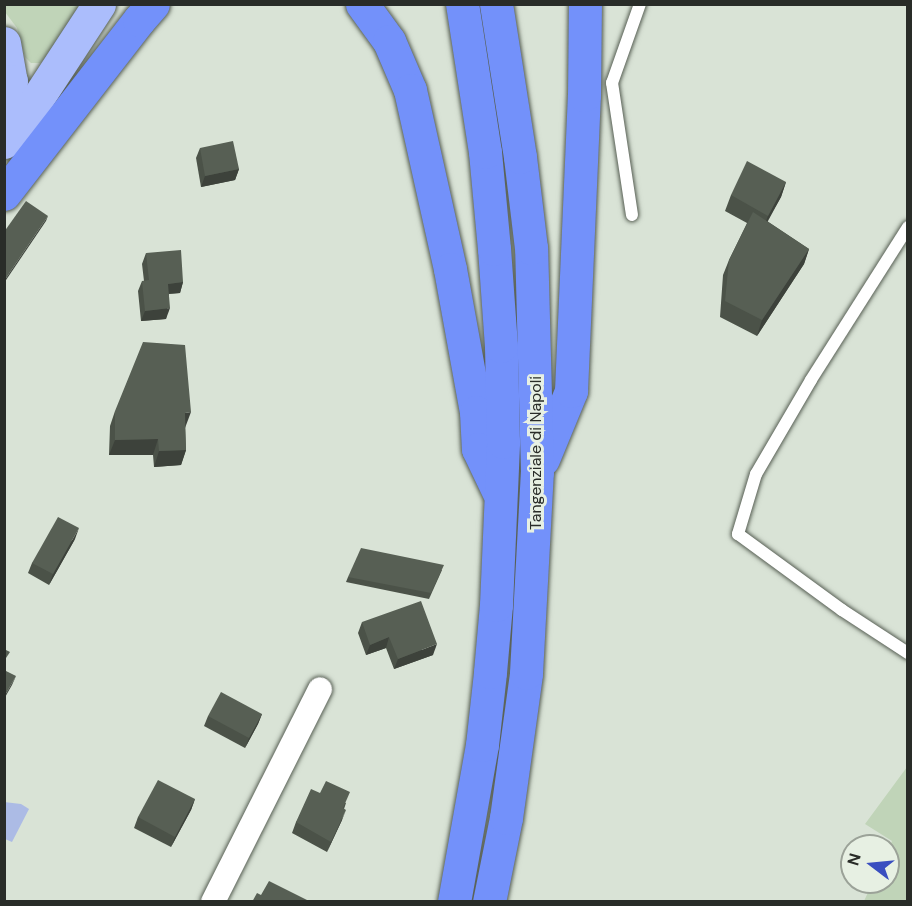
<!DOCTYPE html>
<style>
body{margin:0}
#map{position:relative;width:912px;height:906px;overflow:hidden;background:#d9e3d6;font-family:"DM Sans",sans-serif}
div>[style]{position:absolute}
[style*='--x']{left:calc(var(--x)*1px);top:calc(var(--y)*1px);width:calc(var(--w)*1px);rotate:calc(var(--a)*1deg)}
.green>*{inset:0;background:#c0d4b8}
.water>*{inset:0;background:#acbbe5}
.roads{filter:drop-shadow(0 0 2px #575f54) drop-shadow(0 0 2px #575f54)}
.lane>*{height:12px;margin:-6px;padding:0 6px;transform-origin:6px;border-radius:6px;background:#fff}
.street>*{height:24px;margin:-12px;padding:0 12px;transform-origin:12px;border-radius:12px;background:#fff}
.primary>*{height:33px;margin:-16.5px;padding:0 16.5px;transform-origin:16.5px;border-radius:16.5px;background:#abbdfc}
.highway>*{height:33px;margin:-16.5px;padding:0 16.5px;transform-origin:16.5px;border-radius:16.5px;background:#7391fa}
.wall>*{inset:0;background:#4b5248}
.shaded-wall>*{inset:0;background:#3d423b}
.building>*{inset:0;background:#575f54}
span{translate:-50% -50%;white-space:nowrap;text-align:center;line-height:1.15;-webkit-text-stroke:6px #e7f0e3;paint-order:stroke}
.street-label{font-size:16px;color:#292c28}
.frame{position:absolute;inset:0;border:6px solid #292c28;pointer-events:none}
.north{position:absolute;left:840px;top:834px;width:60px;height:60px;box-sizing:border-box;background:#e7f0e3;border:2px solid #9ba298;border-radius:50%;rotate:286deg;font-size:16px;font-weight:700;line-height:24px;text-align:center;color:#292c28}
.north::after{content:'';display:block;margin:auto;width:21px;height:27px;background:#394ec0;clip-path:polygon(50% 0,100% 100%,50% 72%,0 100%)}
</style>
<div id="map">
<div class="green">
<i style="clip-path:polygon(5px 5px,82px 5px,47px 58px,40px 63px,31px 63px,25px 57px,17px 28px,5px 12px)"></i>
<i style="clip-path:polygon(907px 767px,907px 901px,864px 901px,873px 882px,888px 882px,888px 849px,892px 841px,865px 824px)"></i>
</div>
<div class="water">
<i style="clip-path:polygon(4px 802px,21px 804px,29px 809px,12px 842px,5px 839px)"></i>
</div>
<div class="roads">
<div class="lane">
<i style="--x:632;--y:215;--w:134;--a:-98.6"></i>
<i style="--x:612;--y:83;--w:84;--a:-70.5"></i>
<i style="--x:908;--y:227;--w:181;--a:122.4"></i>
<i style="--x:811;--y:380;--w:109;--a:120.3"></i>
<i style="--x:756;--y:474;--w:63;--a:106.7"></i>
<i style="--x:738;--y:534;--w:129;--a:36.2"></i>
<i style="--x:842;--y:610;--w:79;--a:33.1"></i>
</div>
<div class="street">
<i style="--x:213;--y:902;--w:238;--a:-63.3"></i>
</div>
<div class="primary">
<i style="--x:4;--y:43;--w:39;--a:80"></i>
<i style="--x:11;--y:81;--w:24;--a:107"></i>
<i style="--x:4;--y:142;--w:20;--a:-45"></i>
<i style="--x:18;--y:128;--w:148;--a:-56.8"></i>
</div>
<div class="highway">
<i style="--x:362;--y:4;--w:46;--a:53.9"></i>
<i style="--x:389;--y:41;--w:53;--a:66.8"></i>
<i style="--x:410;--y:90;--w:183;--a:77.4"></i>
<i style="--x:450;--y:269;--w:145;--a:79.7"></i>
<i style="--x:476;--y:412;--w:37;--a:87"></i>
<i style="--x:478;--y:449;--w:47;--a:64.5"></i>
<i style="--x:4;--y:194;--w:220;--a:-52.2"></i>
<i style="--x:139;--y:20;--w:21;--a:-49"></i>
<i style="--x:543;--y:459;--w:74;--a:-67.6"></i>
<i style="--x:571;--y:391;--w:296;--a:-87.5"></i>
<i style="--x:584;--y:95;--w:91;--a:-89.4"></i>
<i style="--x:454;--y:902;--w:159;--a:-79.9"></i>
<i style="--x:482;--y:745;--w:73;--a:-83.7"></i>
<i style="--x:490;--y:672;--w:67;--a:-84.9"></i>
<i style="--x:496;--y:605;--w:163;--a:-87.5"></i>
<i style="--x:503;--y:442;--w:96;--a:-91.2"></i>
<i style="--x:501;--y:346;--w:97;--a:-94.1"></i>
<i style="--x:494;--y:249;--w:97;--a:-95.3"></i>
<i style="--x:485;--y:152;--w:150;--a:-98.8"></i>
<i style="--x:489;--y:902;--w:86;--a:-78.6"></i>
<i style="--x:506;--y:818;--w:146;--a:-82.1"></i>
<i style="--x:526;--y:673;--w:201;--a:-86.9"></i>
<i style="--x:537;--y:472;--w:224;--a:-91.5"></i>
<i style="--x:531;--y:248;--w:92;--a:-96.9"></i>
<i style="--x:520;--y:157;--w:155;--a:-98.9"></i>
</div>
</div>
<div class="wall">
<i style="clip-path:polygon(200px 148px,239px 169px,235px 180px,201px 187px,196px 158px)"></i>
<i style="clip-path:polygon(786px 182px,781px 197px,767px 221px,809px 249px,804px 264px,757px 336px,720px 317px,723px 275px,729px 260px,747px 223px,725px 211px,731px 195px)"></i>
<i style="clip-path:polygon(146px 253px,183px 282px,180px 293px,169px 294px,166px 319px,141px 321px,138px 291px,142px 281px,144px 281px,142px 264px)"></i>
<i style="clip-path:polygon(115px 411px,185px 428px,186px 450px,181px 465px,154px 467px,153px 455px,109px 455px,110px 426px)"></i>
<i style="clip-path:polygon(75px 539px,49px 585px,28px 573px,32px 563px)"></i>
<i style="clip-path:polygon(442px 570px,429px 599px,346px 582px,348px 577px)"></i>
<i style="clip-path:polygon(362px 622px,433px 655px,394px 669px,386px 648px,366px 655px,358px 633px)"></i>
<i style="clip-path:polygon(262px 714px,258px 724px,245px 748px,204px 726px,208px 716px)"></i>
<i style="clip-path:polygon(320px 793px,346px 803px,344px 809px,342px 820px,327px 852px,292px 833px,296px 822px)"></i>
<i style="clip-path:polygon(195px 799px,191px 810px,171px 847px,134px 828px,138px 817px)"></i>
</div>
<div class="shaded-wall">
<i style="clip-path:polygon(239px 169px,235px 180px,201px 187px,205px 176px)"></i>
<i style="clip-path:polygon(786px 182px,781px 197px,762px 232px,768px 216px)"></i>
<i style="clip-path:polygon(48px 216px,46px 221px,4px 283px,4px 281px)"></i>
<i style="clip-path:polygon(809px 249px,804px 264px,757px 336px,762px 320px)"></i>
<i style="clip-path:polygon(183px 282px,180px 293px,164px 294px,168px 284px)"></i>
<i style="clip-path:polygon(170px 308px,166px 319px,141px 321px,145px 311px)"></i>
<i style="clip-path:polygon(191px 412px,185px 428px,185px 413px)"></i>
<i style="clip-path:polygon(158px 439px,153px 455px,109px 455px,115px 440px)"></i>
<i style="clip-path:polygon(186px 450px,181px 465px,154px 467px,159px 451px)"></i>
<i style="clip-path:polygon(79px 528px,75px 539px,49px 585px,53px 574px)"></i>
<i style="clip-path:polygon(389px 637px,386px 648px,366px 655px,370px 645px)"></i>
<i style="clip-path:polygon(437px 644px,433px 655px,394px 669px,398px 659px)"></i>
<i style="clip-path:polygon(16px 676px,12px 685px,4px 699px,4px 697px)"></i>
<i style="clip-path:polygon(262px 714px,258px 724px,245px 748px,249px 738px)"></i>
<i style="clip-path:polygon(195px 799px,191px 810px,171px 847px,175px 837px)"></i>
<i style="clip-path:polygon(346px 810px,342px 820px,327px 852px,331px 842px)"></i>
</div>
<div class="building">
<i style="clip-path:polygon(233px 141px,239px 169px,205px 176px,200px 148px)"></i>
<i style="clip-path:polygon(747px 161px,786px 182px,768px 216px,731px 195px)"></i>
<i style="clip-path:polygon(26px 201px,48px 216px,4px 281px,4px 232px)"></i>
<i style="clip-path:polygon(753px 212px,809px 249px,762px 320px,725px 301px,729px 260px)"></i>
<i style="clip-path:polygon(181px 250px,183px 282px,168px 284px,170px 308px,145px 311px,142px 281px,149px 280px,146px 253px)"></i>
<i style="clip-path:polygon(143px 342px,185px 345px,191px 412px,185px 413px,186px 450px,159px 451px,158px 439px,115px 440px,115px 411px)"></i>
<i style="clip-path:polygon(58px 517px,79px 528px,53px 574px,32px 563px)"></i>
<i style="clip-path:polygon(361px 548px,444px 565px,431px 593px,348px 577px)"></i>
<i style="clip-path:polygon(421px 601px,437px 644px,398px 659px,389px 637px,370px 645px,362px 622px)"></i>
<i style="clip-path:polygon(4px 649px,10px 652px,4px 661px)"></i>
<i style="clip-path:polygon(4px 670px,16px 676px,4px 697px)"></i>
<i style="clip-path:polygon(221px 692px,262px 714px,249px 738px,208px 716px)"></i>
<i style="clip-path:polygon(158px 780px,195px 799px,175px 837px,138px 817px)"></i>
<i style="clip-path:polygon(326px 781px,350px 792px,343px 808px,346px 810px,331px 842px,296px 822px,311px 789px,320px 793px)"></i>
<i style="clip-path:polygon(269px 881px,307px 900px,306px 902px,252px 902px,257px 893px,261px 895px)"></i>
</div>
<div class="street-label">
<span style="left:536px;top:453px;rotate:-90deg">Tangenziale di Napoli</span>
</div>
<div class="frame"></div>
<div class="north">N</div>
</div>
